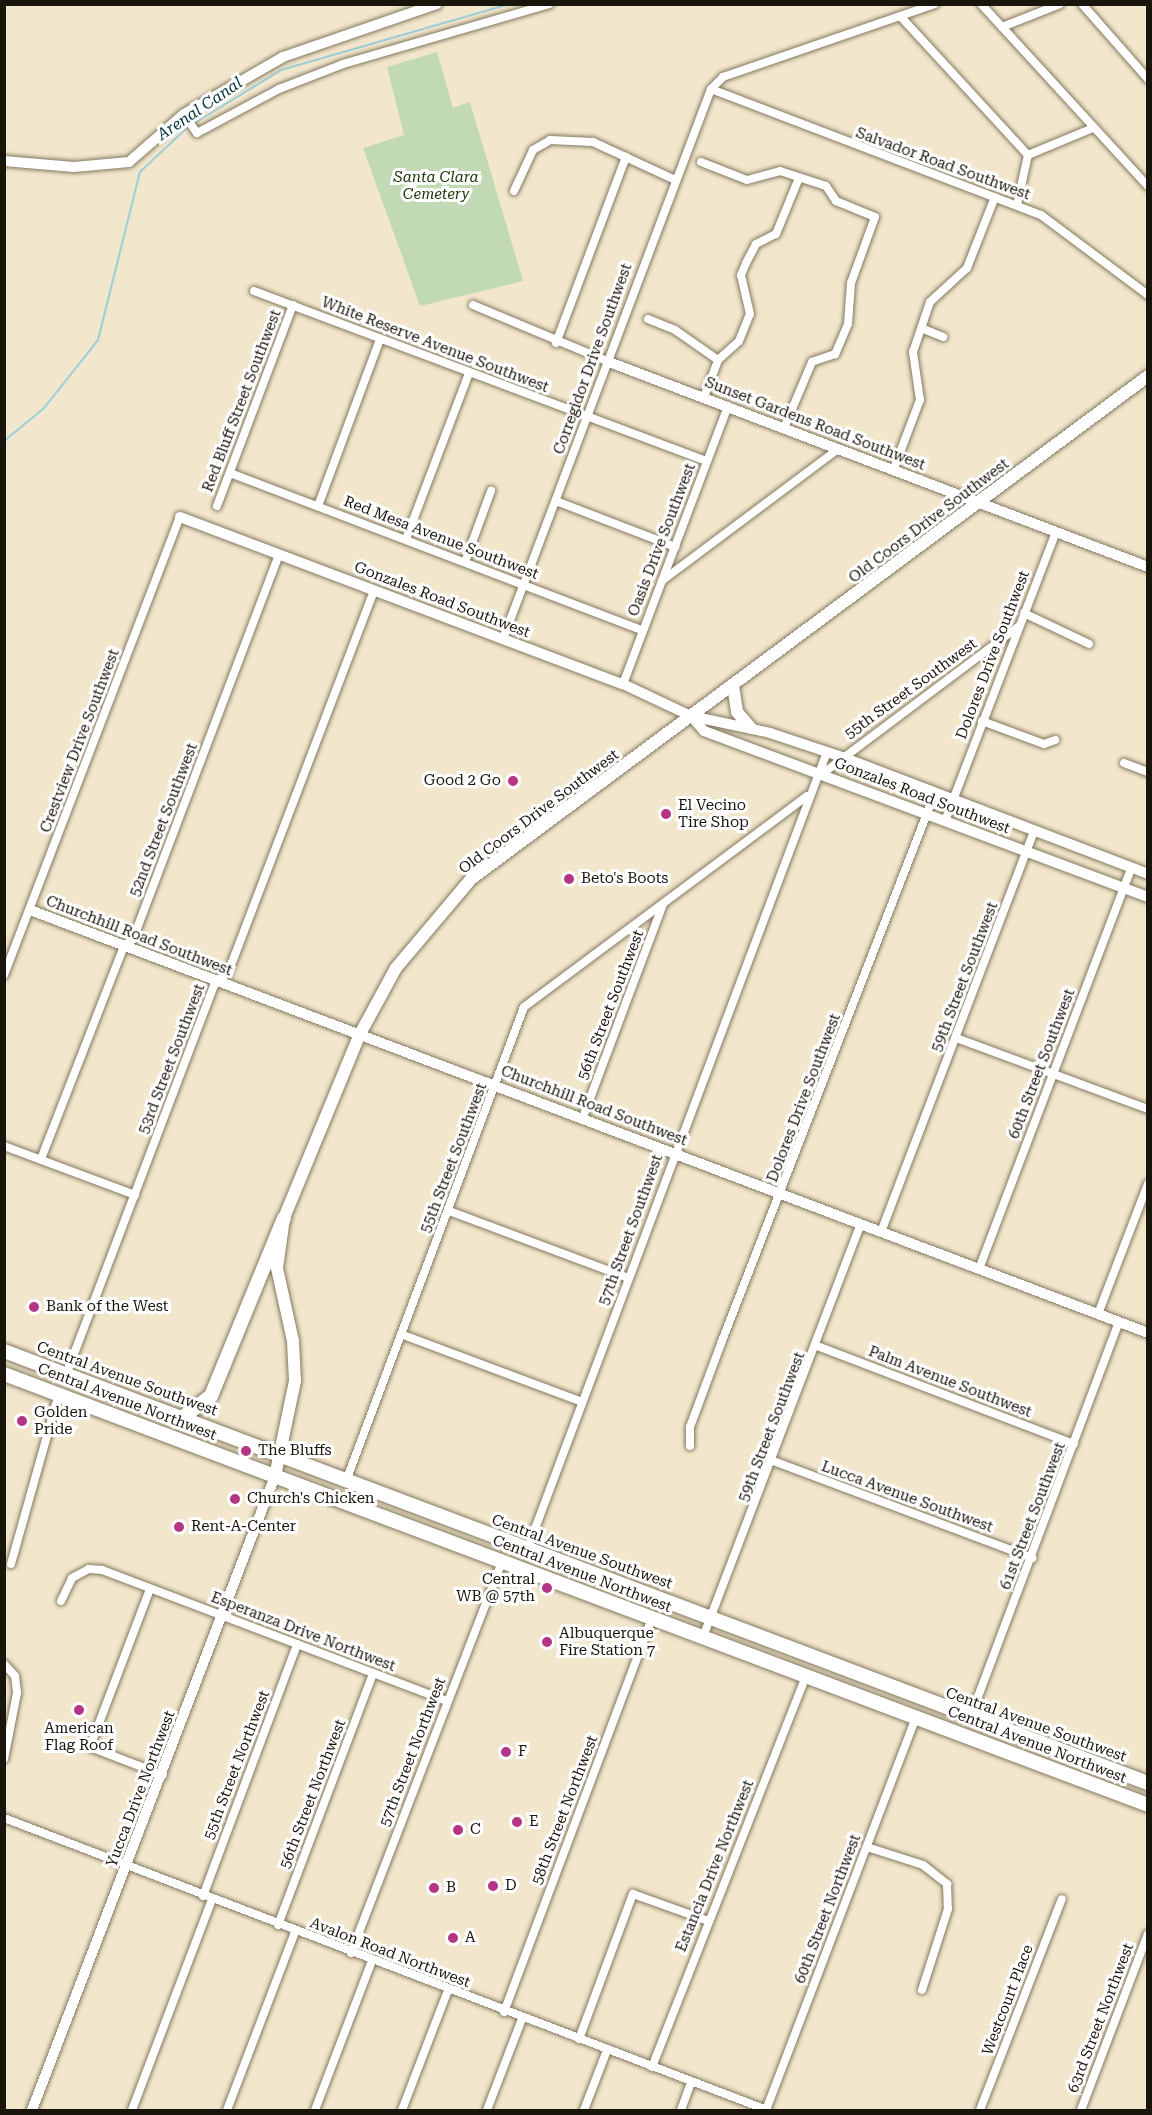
<!DOCTYPE html>
<style>
body{margin:0}
#map{position:relative;width:1152px;height:2115px;overflow:hidden;background:#f2e7cc;font-family:"Roboto Serif",serif}
div>[style]{position:absolute}
[style*='--x']{left:calc(var(--x)*1px);top:calc(var(--y)*1px);width:calc(var(--w)*1px);rotate:calc(var(--a)*1deg)}
.green>*{inset:0;background:#c2d9b6}
.stream>*{height:2px;margin:-1px;padding:0 1px;transform-origin:1px;border-radius:1px;background:#9bcfd9}
.roads{filter:drop-shadow(0 0 2px #837960) drop-shadow(0 0 2px #837960)}
.minor>*{height:8px;margin:-4px;padding:0 4px;transform-origin:4px;border-radius:4px;background:#fff}
.tertiary>*{height:10px;margin:-5px;padding:0 5px;transform-origin:5px;border-radius:5px;background:#fff}
.secondary>*{height:12px;margin:-6px;padding:0 6px;transform-origin:6px;border-radius:6px;background:#fff}
.primary>*{height:14px;margin:-7px;padding:0 7px;transform-origin:7px;border-radius:7px;background:#fff}
.dots>*{width:16px;height:16px;translate:-50% -50%;box-sizing:border-box;border:3px solid #fff;border-radius:50%}
span{translate:-50% -50%;white-space:nowrap;text-align:center;line-height:1.15;-webkit-text-stroke:6px #fff;paint-order:stroke}
.street-label{font-size:15px;color:#19150c}
.park-label{font-size:15px;color:#173400;font-style:italic}
.poi-label{font-size:15px;color:#19150c}
.right{translate:-100% -50%;text-align:right}
.left{translate:0 -50%;text-align:left}
.water-label{font-size:16px;color:#003139;font-style:italic}
.frame{position:absolute;inset:0;border:6px solid #19150c;pointer-events:none}
</style>
<div id="map">
<div class="green">
<i style="clip-path:polygon(437px 52px,453px 108px,470px 102px,523px 281px,420px 306px,363px 148px,404px 135px,387px 67px)"></i>
</div>
<div class="stream">
<i style="--x:193;--y:124;--w:103;--a:-31.5"></i>
<i style="--x:281;--y:70;--w:237;--a:-16.1"></i>
<i style="--x:4;--y:441;--w:52;--a:-39.5"></i>
<i style="--x:44;--y:408;--w:87;--a:-51.5"></i>
<i style="--x:98;--y:340;--w:173;--a:-76"></i>
<i style="--x:140;--y:172;--w:66;--a:-43.2"></i>
</div>
<div class="roads">
<div class="minor">
<i style="--x:981;--y:4;--w:247;--a:47.5"></i>
<i style="--x:1082;--y:4;--w:100;--a:48.7"></i>
<i style="--x:901;--y:17;--w:188;--a:47.4"></i>
<i style="--x:1002;--y:27;--w:62;--a:-21.6"></i>
<i style="--x:711;--y:89;--w:353;--a:20.9"></i>
<i style="--x:1041;--y:215;--w:134;--a:36.8"></i>
<i style="--x:184;--y:114;--w:23;--a:56"></i>
<i style="--x:197;--y:133;--w:93;--a:-28.2"></i>
<i style="--x:279;--y:89;--w:69;--a:-21.3"></i>
<i style="--x:343;--y:64;--w:215;--a:-16.2"></i>
<i style="--x:1028;--y:155;--w:70;--a:-22.6"></i>
<i style="--x:701;--y:162;--w:49;--a:21.4"></i>
<i style="--x:747;--y:180;--w:34;--a:-15"></i>
<i style="--x:780;--y:171;--w:48;--a:18.1"></i>
<i style="--x:826;--y:186;--w:18;--a:56"></i>
<i style="--x:836;--y:201;--w:42;--a:22.3"></i>
<i style="--x:875;--y:217;--w:70;--a:110"></i>
<i style="--x:851;--y:283;--w:41;--a:94.2"></i>
<i style="--x:848;--y:324;--w:33;--a:113"></i>
<i style="--x:835;--y:354;--w:24;--a:161"></i>
<i style="--x:812;--y:362;--w:72;--a:113"></i>
<i style="--x:514;--y:191;--w:45;--a:-65.1"></i>
<i style="--x:533;--y:150;--w:20;--a:-30"></i>
<i style="--x:550;--y:140;--w:43;--a:2.7"></i>
<i style="--x:593;--y:142;--w:88;--a:24.8"></i>
<i style="--x:1017;--y:205;--w:51;--a:-77.6"></i>
<i style="--x:254;--y:291;--w:484;--a:20.6"></i>
<i style="--x:473;--y:305;--w:147;--a:22.7"></i>
<i style="--x:648;--y:319;--w:29;--a:22"></i>
<i style="--x:675;--y:330;--w:52;--a:34.9"></i>
<i style="--x:921;--y:328;--w:24;--a:22"></i>
<i style="--x:556;--y:343;--w:199;--a:-69.4"></i>
<i style="--x:704;--y:397;--w:40;--a:-69"></i>
<i style="--x:718;--y:360;--w:28;--a:-42"></i>
<i style="--x:739;--y:341;--w:29;--a:-68"></i>
<i style="--x:750;--y:314;--w:40;--a:-103"></i>
<i style="--x:741;--y:275;--w:13;--a:-67"></i>
<i style="--x:746;--y:263;--w:21;--a:-62"></i>
<i style="--x:756;--y:244;--w:22;--a:-27"></i>
<i style="--x:776;--y:234;--w:61;--a:-67.7"></i>
<i style="--x:893;--y:471;--w:76;--a:-69.2"></i>
<i style="--x:920;--y:400;--w:49;--a:-98.3"></i>
<i style="--x:913;--y:352;--w:53;--a:-71.2"></i>
<i style="--x:930;--y:302;--w:50;--a:-42.6"></i>
<i style="--x:967;--y:268;--w:76;--a:-68.5"></i>
<i style="--x:230;--y:473;--w:441;--a:20.9"></i>
<i style="--x:556;--y:501;--w:128;--a:21.1"></i>
<i style="--x:217;--y:506;--w:215;--a:-69.3"></i>
<i style="--x:318;--y:506;--w:178;--a:-69.6"></i>
<i style="--x:406;--y:539;--w:178;--a:-69.2"></i>
<i style="--x:465;--y:562;--w:76;--a:-69.9"></i>
<i style="--x:663;--y:580;--w:217;--a:-36.8"></i>
<i style="--x:1024;--y:613;--w:72;--a:25.5"></i>
<i style="--x:503;--y:639;--w:588;--a:-69.28"></i>
<i style="--x:711;--y:89;--w:17;--a:-45"></i>
<i style="--x:723;--y:77;--w:224;--a:-19"></i>
<i style="--x:623;--y:684;--w:297;--a:-69.3"></i>
<i style="--x:982;--y:721;--w:66;--a:20.4"></i>
<i style="--x:1044;--y:744;--w:12;--a:-20"></i>
<i style="--x:1124;--y:763;--w:26;--a:21"></i>
<i style="--x:822;--y:774;--w:245;--a:-36.9"></i>
<i style="--x:945;--y:821;--w:310;--a:-69"></i>
<i style="--x:4;--y:975;--w:491;--a:-69"></i>
<i style="--x:956;--y:1038;--w:205;--a:20.3"></i>
<i style="--x:583;--y:1117;--w:228;--a:-69.4"></i>
<i style="--x:4;--y:1146;--w:140;--a:20.5"></i>
<i style="--x:41;--y:1159;--w:229;--a:-68.7"></i>
<i style="--x:124;--y:946;--w:11;--a:-38"></i>
<i style="--x:133;--y:939;--w:412;--a:-69.2"></i>
<i style="--x:449;--y:1211;--w:191;--a:20.5"></i>
<i style="--x:881;--y:1232;--w:429;--a:-69.1"></i>
<i style="--x:979;--y:1269;--w:429;--a:-69.2"></i>
<i style="--x:1098;--y:1314;--w:139;--a:-69"></i>
<i style="--x:403;--y:1335;--w:191;--a:20.5"></i>
<i style="--x:817;--y:1346;--w:275;--a:20.9"></i>
<i style="--x:66;--y:1375;--w:422;--a:-69.2"></i>
<i style="--x:216;--y:981;--w:14;--a:-34"></i>
<i style="--x:228;--y:973;--w:410;--a:-69.1"></i>
<i style="--x:690;--y:1446;--w:19;--a:-90"></i>
<i style="--x:690;--y:1427;--w:92;--a:-69.6"></i>
<i style="--x:722;--y:1341;--w:588;--a:-68.76"></i>
<i style="--x:773;--y:1461;--w:277;--a:20.5"></i>
<i style="--x:346;--y:1481;--w:506;--a:-69.42"></i>
<i style="--x:524;--y:1007;--w:353;--a:-36.7"></i>
<i style="--x:527;--y:1550;--w:853;--a:-69.4"></i>
<i style="--x:11;--y:1564;--w:178;--a:-74.3"></i>
<i style="--x:150;--y:1589;--w:169;--a:110.8"></i>
<i style="--x:90;--y:1747;--w:78;--a:21"></i>
<i style="--x:61;--y:1601;--w:25;--a:-64"></i>
<i style="--x:72;--y:1578;--w:19;--a:-28"></i>
<i style="--x:89;--y:1569;--w:13;--a:4"></i>
<i style="--x:102;--y:1570;--w:369;--a:20.8"></i>
<i style="--x:703;--y:1637;--w:442;--a:-69.1"></i>
<i style="--x:4;--y:1664;--w:16;--a:47"></i>
<i style="--x:15;--y:1676;--w:17;--a:83"></i>
<i style="--x:17;--y:1693;--w:67;--a:101.1"></i>
<i style="--x:970;--y:1718;--w:423;--a:-69.4"></i>
<i style="--x:4;--y:1818;--w:817;--a:20.94"></i>
<i style="--x:867;--y:1847;--w:59;--a:17.8"></i>
<i style="--x:923;--y:1865;--w:31;--a:38"></i>
<i style="--x:947;--y:1884;--w:25;--a:88"></i>
<i style="--x:948;--y:1909;--w:85;--a:107.8"></i>
<i style="--x:203;--y:1896;--w:269;--a:-69.5"></i>
<i style="--x:278;--y:1925;--w:269;--a:-69.3"></i>
<i style="--x:351;--y:1953;--w:420;--a:-68.9"></i>
<i style="--x:504;--y:2012;--w:421;--a:-69.4"></i>
<i style="--x:579;--y:2039;--w:155;--a:-69.6"></i>
<i style="--x:633;--y:1894;--w:80;--a:19.8"></i>
<i style="--x:652;--y:2067;--w:419;--a:-68.5"></i>
<i style="--x:132;--y:2110;--w:226;--a:-69.2"></i>
<i style="--x:227;--y:2110;--w:191;--a:-69.1"></i>
<i style="--x:315;--y:2110;--w:160;--a:-69.1"></i>
<i style="--x:402;--y:2110;--w:129;--a:-69"></i>
<i style="--x:487;--y:2110;--w:97;--a:-69"></i>
<i style="--x:584;--y:2110;--w:64;--a:-69"></i>
<i style="--x:681;--y:2110;--w:30;--a:-70"></i>
<i style="--x:766;--y:2110;--w:420;--a:-69.1"></i>
<i style="--x:980;--y:2110;--w:226;--a:-68.8"></i>
<i style="--x:1081;--y:2110;--w:188;--a:-69.2"></i>
</div>
<div class="tertiary">
<i style="--x:4;--y:161;--w:70;--a:4.9"></i>
<i style="--x:74;--y:167;--w:55;--a:-5.2"></i>
<i style="--x:129;--y:162;--w:73;--a:-41.1"></i>
<i style="--x:184;--y:114;--w:114;--a:-29.9"></i>
<i style="--x:283;--y:57;--w:163;--a:-19"></i>
<i style="--x:609;--y:362;--w:577;--a:20.82"></i>
<i style="--x:180;--y:517;--w:473;--a:20.7"></i>
<i style="--x:623;--y:684;--w:75;--a:25.2"></i>
<i style="--x:691;--y:716;--w:81;--a:12.1"></i>
<i style="--x:770;--y:733;--w:76;--a:18.4"></i>
<i style="--x:842;--y:757;--w:328;--a:20.9"></i>
<i style="--x:691;--y:716;--w:20;--a:49"></i>
<i style="--x:704;--y:731;--w:474;--a:20.5"></i>
<i style="--x:30;--y:910;--w:1195;--a:20.72"></i>
<i style="--x:32;--y:2110;--w:679;--a:-69.03"></i>
</div>
<div class="secondary">
<i style="--x:733;--y:686;--w:26;--a:81"></i>
<i style="--x:737;--y:712;--w:21;--a:49"></i>
<i style="--x:275;--y:1476;--w:97;--a:-78.1"></i>
<i style="--x:295;--y:1381;--w:40;--a:-92.9"></i>
<i style="--x:293;--y:1341;--w:75;--a:-102.4"></i>
<i style="--x:277;--y:1268;--w:50;--a:-82"></i>
<i style="--x:284;--y:1218;--w:199;--a:-67.6"></i>
<i style="--x:360;--y:1034;--w:75;--a:-61.4"></i>
<i style="--x:396;--y:968;--w:116;--a:-49.9"></i>
<i style="--x:471;--y:879;--w:843;--a:-36.61"></i>
</div>
<div class="primary">
<i style="--x:4;--y:1351;--w:1223;--a:20.69"></i>
<i style="--x:4;--y:1374;--w:1222;--a:20.64"></i>
<i style="--x:183;--y:1417;--w:35;--a:-37"></i>
<i style="--x:211;--y:1396;--w:192;--a:-67.7"></i>
</div>
</div>
<div class="dots">
<i style="left:513px;top:781px;background:#b33584"></i>
<i style="left:666px;top:814px;background:#b33584"></i>
<i style="left:569px;top:879px;background:#b33584"></i>
<i style="left:34px;top:1307px;background:#b33584"></i>
<i style="left:22px;top:1421px;background:#b33584"></i>
<i style="left:246px;top:1451px;background:#b33584"></i>
<i style="left:235px;top:1499px;background:#b33584"></i>
<i style="left:179px;top:1527px;background:#b33584"></i>
<i style="left:547px;top:1588px;background:#b33584"></i>
<i style="left:547px;top:1642px;background:#b33584"></i>
<i style="left:79px;top:1710px;background:#b33584"></i>
<i style="left:506px;top:1752px;background:#b33584"></i>
<i style="left:517px;top:1822px;background:#b33584"></i>
<i style="left:458px;top:1830px;background:#b33584"></i>
<i style="left:493px;top:1886px;background:#b33584"></i>
<i style="left:434px;top:1888px;background:#b33584"></i>
<i style="left:453px;top:1938px;background:#b33584"></i>
</div>
<div class="street-label">
<span style="left:943px;top:164px;rotate:20deg">Salvador Road Southwest</span>
<span style="left:435px;top:345px;rotate:21deg">White Reserve Avenue Southwest</span>
<span style="left:593px;top:359px;rotate:-70deg">Corregidor Drive Southwest</span>
<span style="left:242px;top:401px;rotate:-69deg">Red Bluff Street Southwest</span>
<span style="left:815px;top:424px;rotate:21deg">Sunset Gardens Road Southwest</span>
<span style="left:929px;top:521px;rotate:-37deg">Old Coors Drive Southwest</span>
<span style="left:441px;top:538px;rotate:21deg">Red Mesa Avenue Southwest</span>
<span style="left:662px;top:540px;rotate:-69deg">Oasis Drive Southwest</span>
<span style="left:442px;top:600px;rotate:21deg">Gonzales Road Southwest</span>
<span style="left:993px;top:655px;rotate:-69deg">Dolores Drive Southwest</span>
<span style="left:911px;top:689px;rotate:-36deg">55th Street Southwest</span>
<span style="left:80px;top:741px;rotate:-69deg">Crestview Drive Southwest</span>
<span style="left:922px;top:796px;rotate:21deg">Gonzales Road Southwest</span>
<span style="left:539px;top:812px;rotate:-37deg">Old Coors Drive Southwest</span>
<span style="left:164px;top:820px;rotate:-69deg">52nd Street Southwest</span>
<span style="left:139px;top:936px;rotate:21deg">Churchhill Road Southwest</span>
<span style="left:965px;top:977px;rotate:-69deg">59th Street Southwest</span>
<span style="left:611px;top:1005px;rotate:-69deg">56th Street Southwest</span>
<span style="left:172px;top:1059px;rotate:-69deg">53rd Street Southwest</span>
<span style="left:1042px;top:1064px;rotate:-69deg">60th Street Southwest</span>
<span style="left:804px;top:1098px;rotate:-69deg">Dolores Drive Southwest</span>
<span style="left:594px;top:1106px;rotate:21deg">Churchhill Road Southwest</span>
<span style="left:454px;top:1158px;rotate:-69deg">55th Street Southwest</span>
<span style="left:631px;top:1230px;rotate:-70deg">57th Street Southwest</span>
<span style="left:127px;top:1379px;rotate:20deg">Central Avenue Southwest</span>
<span style="left:950px;top:1382px;rotate:21deg">Palm Avenue Southwest</span>
<span style="left:127px;top:1402px;rotate:21deg">Central Avenue Northwest</span>
<span style="left:772px;top:1427px;rotate:-69deg">59th Street Southwest</span>
<span style="left:907px;top:1497px;rotate:20deg">Lucca Avenue Southwest</span>
<span style="left:1033px;top:1516px;rotate:-69deg">61st Street Southwest</span>
<span style="left:582px;top:1552px;rotate:20deg">Central Avenue Southwest</span>
<span style="left:582px;top:1574px;rotate:21deg">Central Avenue Northwest</span>
<span style="left:303px;top:1632px;rotate:21deg">Esperanza Drive Northwest</span>
<span style="left:1036px;top:1725px;rotate:20deg">Central Avenue Southwest</span>
<span style="left:1037px;top:1745px;rotate:21deg">Central Avenue Northwest</span>
<span style="left:413px;top:1752px;rotate:-69deg">57th Street Northwest</span>
<span style="left:237px;top:1765px;rotate:-69deg">55th Street Northwest</span>
<span style="left:141px;top:1789px;rotate:-69deg">Yucca Drive Northwest</span>
<span style="left:313px;top:1794px;rotate:-69deg">56th Street Northwest</span>
<span style="left:565px;top:1810px;rotate:-69deg">58th Street Northwest</span>
<span style="left:715px;top:1866px;rotate:-68deg">Estancia Drive Northwest</span>
<span style="left:828px;top:1909px;rotate:-69deg">60th Street Northwest</span>
<span style="left:390px;top:1953px;rotate:21deg">Avalon Road Northwest</span>
<span style="left:1008px;top:2000px;rotate:-69deg">Westcourt Place</span>
<span style="left:1101px;top:2018px;rotate:-69deg">63rd Street Northwest</span>
</div>
<div class="park-label">
<span style="left:436px;top:186px">Santa Clara<br>Cemetery</span>
</div>
<div class="poi-label">
<span class="right" style="left:501px;top:781px">Good 2 Go</span>
<span class="left" style="left:678px;top:814px">El Vecino<br>Tire Shop</span>
<span class="left" style="left:581px;top:879px">Beto's Boots</span>
<span class="left" style="left:46px;top:1307px">Bank of the West</span>
<span class="left" style="left:34px;top:1421px">Golden<br>Pride</span>
<span class="left" style="left:258px;top:1451px">The Bluffs</span>
<span class="left" style="left:247px;top:1499px">Church's Chicken</span>
<span class="left" style="left:191px;top:1527px">Rent-A-Center</span>
<span class="right" style="left:535px;top:1588px">Central<br>WB @ 57th</span>
<span class="left" style="left:559px;top:1642px">Albuquerque<br>Fire Station 7</span>
<span style="left:79px;top:1737px">American<br>Flag Roof</span>
<span class="left" style="left:518px;top:1752px">F</span>
<span class="left" style="left:529px;top:1822px">E</span>
<span class="left" style="left:470px;top:1830px">C</span>
<span class="left" style="left:505px;top:1886px">D</span>
<span class="left" style="left:446px;top:1888px">B</span>
<span class="left" style="left:465px;top:1938px">A</span>
</div>
<div class="water-label">
<span style="left:200px;top:109px;rotate:-34deg">Arenal Canal</span>
</div>
<div class="frame"></div>
</div>
